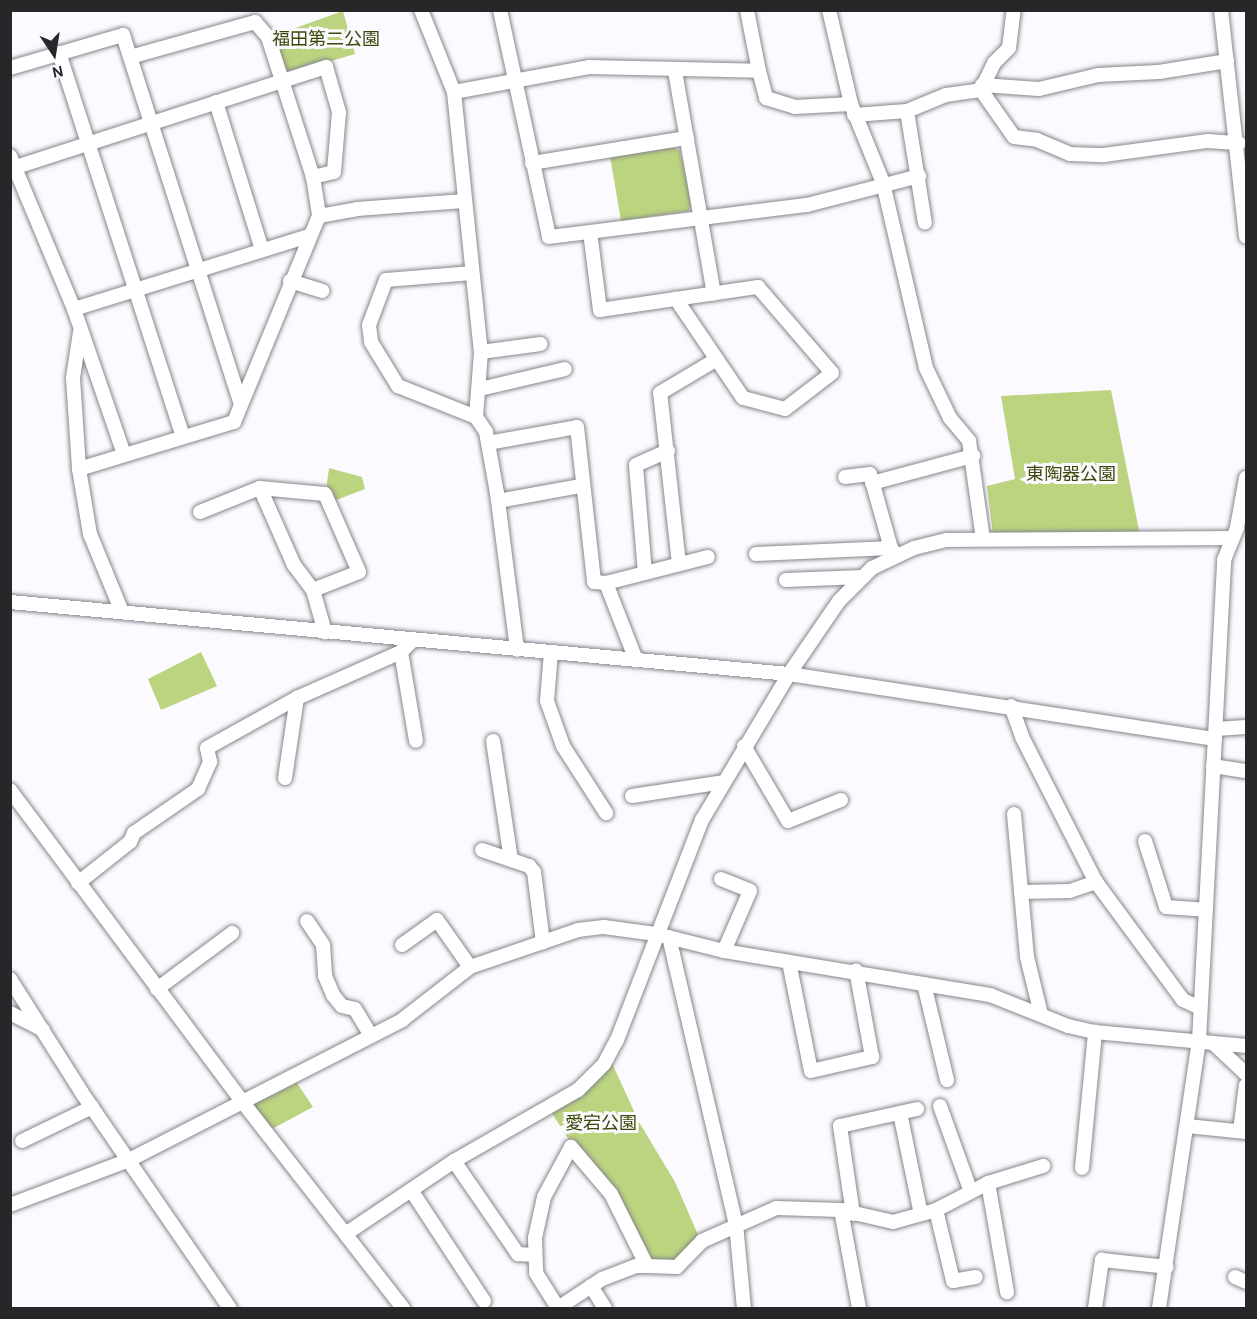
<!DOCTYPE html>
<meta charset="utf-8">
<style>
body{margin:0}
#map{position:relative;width:1257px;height:1319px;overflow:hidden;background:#fbfbff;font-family:Karla,"Noto Sans JP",sans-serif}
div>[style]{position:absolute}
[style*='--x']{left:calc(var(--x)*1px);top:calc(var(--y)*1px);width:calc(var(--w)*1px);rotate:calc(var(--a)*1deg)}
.green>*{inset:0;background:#bcd37f}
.roads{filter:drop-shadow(0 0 2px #85868d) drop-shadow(0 0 2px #85868d)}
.street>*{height:14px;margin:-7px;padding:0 7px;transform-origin:7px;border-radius:7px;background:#fff}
span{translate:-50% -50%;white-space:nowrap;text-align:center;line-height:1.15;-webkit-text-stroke:6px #fbfbff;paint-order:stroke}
.park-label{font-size:18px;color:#3b4808}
.frame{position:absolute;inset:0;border:12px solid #27272a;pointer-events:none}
.north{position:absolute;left:24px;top:24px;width:60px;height:60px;-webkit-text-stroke:4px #fbfbff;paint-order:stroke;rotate:168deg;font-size:16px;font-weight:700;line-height:24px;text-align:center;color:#27272a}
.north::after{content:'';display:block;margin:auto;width:21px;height:27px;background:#27272a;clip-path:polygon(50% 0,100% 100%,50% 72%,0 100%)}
</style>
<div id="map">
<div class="green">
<i style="clip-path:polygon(343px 11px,355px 54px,284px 75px,273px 36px)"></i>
<i style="clip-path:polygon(673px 147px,680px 151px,692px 205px,688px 211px,621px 221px,610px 156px)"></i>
<i style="clip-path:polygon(1111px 390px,1140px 535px,993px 534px,987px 486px,1015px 479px,1001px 396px)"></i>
<i style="clip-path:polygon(329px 468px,362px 477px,365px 489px,331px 502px,326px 490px)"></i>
<i style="clip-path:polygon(201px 652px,217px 686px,161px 710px,148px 679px)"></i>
<i style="clip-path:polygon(611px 1061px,639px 1122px,675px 1182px,699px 1237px,675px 1260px,648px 1261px,551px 1112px)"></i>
<i style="clip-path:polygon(293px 1077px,313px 1107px,270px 1130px,251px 1104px)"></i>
</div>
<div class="roads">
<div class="street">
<i style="--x:421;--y:10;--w:88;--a:68.1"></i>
<i style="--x:454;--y:92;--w:261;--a:84.1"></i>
<i style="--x:481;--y:352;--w:65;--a:94.4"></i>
<i style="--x:476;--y:417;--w:18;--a:56"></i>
<i style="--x:486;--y:432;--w:62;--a:79.8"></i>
<i style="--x:497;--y:493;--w:158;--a:82.7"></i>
<i style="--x:500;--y:10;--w:232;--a:77.8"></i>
<i style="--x:549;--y:237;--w:260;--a:-7.1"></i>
<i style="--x:807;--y:205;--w:116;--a:-14.5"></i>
<i style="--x:747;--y:10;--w:62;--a:78.9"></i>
<i style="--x:829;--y:10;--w:97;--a:76.8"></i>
<i style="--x:851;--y:104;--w:85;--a:67.9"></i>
<i style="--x:883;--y:183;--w:190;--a:76.9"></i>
<i style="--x:926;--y:368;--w:55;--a:64.4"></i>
<i style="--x:950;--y:418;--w:30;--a:50"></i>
<i style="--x:969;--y:441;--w:99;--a:81.9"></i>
<i style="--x:1221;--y:10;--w:228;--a:83.7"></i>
<i style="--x:59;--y:53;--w:403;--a:72.1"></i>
<i style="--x:130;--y:57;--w:130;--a:-15.6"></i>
<i style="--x:255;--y:22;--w:20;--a:49"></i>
<i style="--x:268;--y:37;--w:147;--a:72.2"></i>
<i style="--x:313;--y:177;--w:39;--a:81"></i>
<i style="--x:10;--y:68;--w:118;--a:-16.3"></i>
<i style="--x:123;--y:35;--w:387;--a:72.3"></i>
<i style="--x:675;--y:71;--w:226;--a:80.1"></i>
<i style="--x:982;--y:85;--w:57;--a:4"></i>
<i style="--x:1039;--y:89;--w:61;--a:-13.3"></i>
<i style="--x:1098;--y:75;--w:61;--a:-2.8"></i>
<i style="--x:1159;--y:72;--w:69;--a:-9.2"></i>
<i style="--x:981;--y:90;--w:30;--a:-64"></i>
<i style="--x:994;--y:63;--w:21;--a:-45"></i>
<i style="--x:1009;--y:48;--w:38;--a:-83"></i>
<i style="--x:454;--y:92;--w:137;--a:-10.5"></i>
<i style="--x:589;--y:67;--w:170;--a:1.3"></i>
<i style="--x:759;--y:71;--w:28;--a:75"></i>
<i style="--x:766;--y:98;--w:30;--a:17"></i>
<i style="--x:795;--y:107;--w:56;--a:-3.1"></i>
<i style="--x:216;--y:102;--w:155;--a:72.7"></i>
<i style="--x:907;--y:111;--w:113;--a:80.9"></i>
<i style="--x:854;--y:115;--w:53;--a:-4.3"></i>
<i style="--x:907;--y:111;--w:42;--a:-22.3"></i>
<i style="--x:946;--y:95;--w:35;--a:-8"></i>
<i style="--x:981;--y:90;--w:57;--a:54.9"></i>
<i style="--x:1014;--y:137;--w:23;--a:7"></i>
<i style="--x:1037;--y:140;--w:36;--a:23"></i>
<i style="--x:1070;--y:154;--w:34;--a:2"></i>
<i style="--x:1104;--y:155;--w:105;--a:-7.7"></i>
<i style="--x:1208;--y:141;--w:31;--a:4"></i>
<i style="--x:10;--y:156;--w:166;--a:67.3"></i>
<i style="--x:74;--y:309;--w:153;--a:71"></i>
<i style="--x:532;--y:163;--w:157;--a:-9.2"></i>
<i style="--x:16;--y:167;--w:326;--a:-17.9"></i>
<i style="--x:326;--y:67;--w:47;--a:73.9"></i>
<i style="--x:339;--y:112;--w:60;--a:94.8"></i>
<i style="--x:334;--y:172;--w:22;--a:167"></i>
<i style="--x:590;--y:232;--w:79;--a:82.7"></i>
<i style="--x:600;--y:310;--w:160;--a:-8.3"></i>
<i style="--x:758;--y:287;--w:113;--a:49.3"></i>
<i style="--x:832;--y:373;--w:59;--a:142.5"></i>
<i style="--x:785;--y:409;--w:43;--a:-165.3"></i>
<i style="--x:743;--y:398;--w:120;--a:-124.1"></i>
<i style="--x:472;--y:273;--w:86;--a:175.3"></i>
<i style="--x:386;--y:280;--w:48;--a:110.7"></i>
<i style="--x:369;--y:325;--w:17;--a:83"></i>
<i style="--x:371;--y:342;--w:52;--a:58.5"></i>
<i style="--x:398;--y:386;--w:84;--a:21.7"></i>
<i style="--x:290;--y:281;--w:34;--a:17"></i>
<i style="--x:74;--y:309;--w:245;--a:-17.3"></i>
<i style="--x:80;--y:332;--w:47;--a:98.7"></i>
<i style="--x:73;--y:378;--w:91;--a:86.2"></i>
<i style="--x:79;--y:469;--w:66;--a:80.4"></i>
<i style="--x:90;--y:534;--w:84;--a:67.7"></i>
<i style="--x:481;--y:352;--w:60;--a:-7.7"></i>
<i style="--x:480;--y:389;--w:87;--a:-13.2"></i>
<i style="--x:488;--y:443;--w:90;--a:-10.2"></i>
<i style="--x:577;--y:427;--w:156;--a:83.7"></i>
<i style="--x:594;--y:582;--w:12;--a:5"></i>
<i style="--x:606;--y:583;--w:105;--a:-14.3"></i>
<i style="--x:79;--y:469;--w:162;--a:-16.9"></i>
<i style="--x:234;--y:422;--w:223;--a:-67.6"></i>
<i style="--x:319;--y:216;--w:39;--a:-10"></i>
<i style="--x:357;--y:209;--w:107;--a:-4.3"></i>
<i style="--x:845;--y:477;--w:25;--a:-7"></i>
<i style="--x:870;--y:474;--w:77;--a:74.2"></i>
<i style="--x:891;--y:548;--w:9;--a:54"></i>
<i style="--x:872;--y:483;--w:105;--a:-15"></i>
<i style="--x:260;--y:488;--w:84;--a:66.2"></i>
<i style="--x:294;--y:565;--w:31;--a:53"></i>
<i style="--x:313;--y:590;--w:44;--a:74.1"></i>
<i style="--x:498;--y:501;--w:83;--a:-10.4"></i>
<i style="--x:200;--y:512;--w:65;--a:-21.8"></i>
<i style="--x:260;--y:488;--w:65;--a:5.3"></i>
<i style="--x:325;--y:494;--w:85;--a:66.4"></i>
<i style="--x:359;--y:572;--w:49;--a:158.6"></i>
<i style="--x:756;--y:554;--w:135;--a:-2.5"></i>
<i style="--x:679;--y:564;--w:172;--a:-96.3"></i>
<i style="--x:660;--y:393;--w:66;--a:-30.8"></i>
<i style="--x:645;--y:573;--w:108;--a:-94.8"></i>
<i style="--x:636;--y:465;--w:35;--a:-24"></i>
<i style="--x:786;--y:580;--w:77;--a:-2.2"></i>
<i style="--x:606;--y:583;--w:83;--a:68.7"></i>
<i style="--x:10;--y:602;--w:782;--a:5.28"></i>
<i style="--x:789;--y:674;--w:431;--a:8.7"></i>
<i style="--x:401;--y:652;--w:90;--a:80.4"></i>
<i style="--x:551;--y:652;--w:49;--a:94.7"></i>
<i style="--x:547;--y:701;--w:48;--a:70.4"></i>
<i style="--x:563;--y:746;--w:80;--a:57.3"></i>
<i style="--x:1011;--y:706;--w:33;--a:70"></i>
<i style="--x:1022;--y:737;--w:163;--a:63"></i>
<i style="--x:1096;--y:882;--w:147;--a:53.6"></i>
<i style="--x:1183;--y:1000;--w:19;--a:25"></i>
<i style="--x:1216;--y:729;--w:30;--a:-4"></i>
<i style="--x:493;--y:741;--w:120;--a:81.4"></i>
<i style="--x:744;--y:746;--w:87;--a:59.6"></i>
<i style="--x:788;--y:821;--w:57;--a:-21.6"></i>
<i style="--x:1213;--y:766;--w:33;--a:9"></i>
<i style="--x:285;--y:778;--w:81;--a:-81.5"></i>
<i style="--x:297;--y:698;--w:114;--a:-23.9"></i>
<i style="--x:401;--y:652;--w:17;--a:-45"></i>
<i style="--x:10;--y:790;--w:387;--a:53.3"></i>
<i style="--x:241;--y:1100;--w:264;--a:52.1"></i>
<i style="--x:632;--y:796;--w:92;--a:-8.7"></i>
<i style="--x:1014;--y:814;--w:144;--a:84.8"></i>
<i style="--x:1027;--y:957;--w:59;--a:76.2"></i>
<i style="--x:1145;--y:841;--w:69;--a:72.3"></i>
<i style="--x:1166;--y:907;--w:39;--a:4"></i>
<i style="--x:482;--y:850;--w:50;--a:18.8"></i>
<i style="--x:529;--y:866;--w:8;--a:50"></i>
<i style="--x:534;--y:872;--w:71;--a:82.7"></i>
<i style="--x:721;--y:879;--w:31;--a:22"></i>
<i style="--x:750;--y:891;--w:65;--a:113.4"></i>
<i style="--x:78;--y:883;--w:66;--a:-38.3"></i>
<i style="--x:130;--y:842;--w:10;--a:-66"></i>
<i style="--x:134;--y:833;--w:78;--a:-34.5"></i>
<i style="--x:198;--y:789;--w:30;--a:-66"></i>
<i style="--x:210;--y:762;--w:14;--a:-102"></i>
<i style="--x:207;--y:748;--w:103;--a:-29.1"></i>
<i style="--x:1021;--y:892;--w:49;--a:-1.2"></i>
<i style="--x:1070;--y:891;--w:28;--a:-19"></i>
<i style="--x:307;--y:921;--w:29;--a:56"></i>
<i style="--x:323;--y:945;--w:31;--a:86"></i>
<i style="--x:325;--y:976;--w:21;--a:67"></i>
<i style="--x:333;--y:995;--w:14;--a:51"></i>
<i style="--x:342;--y:1006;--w:13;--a:13"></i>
<i style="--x:355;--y:1009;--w:31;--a:59"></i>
<i style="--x:669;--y:937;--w:295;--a:76.9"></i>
<i style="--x:736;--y:1224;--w:84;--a:84.6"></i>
<i style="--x:402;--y:945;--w:43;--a:-35.5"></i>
<i style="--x:437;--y:920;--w:57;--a:54.9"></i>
<i style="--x:789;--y:962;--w:111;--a:78.6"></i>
<i style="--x:811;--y:1071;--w:63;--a:-12.9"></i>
<i style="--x:872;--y:1057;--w:88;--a:-100.4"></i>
<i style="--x:10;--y:979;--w:135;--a:57.7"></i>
<i style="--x:82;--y:1093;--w:261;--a:55.5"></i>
<i style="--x:924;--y:984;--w:99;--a:76.5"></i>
<i style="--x:157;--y:989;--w:94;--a:-36.7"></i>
<i style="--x:10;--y:1013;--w:37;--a:27"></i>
<i style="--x:1214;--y:1044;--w:44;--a:43.2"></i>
<i style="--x:940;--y:1106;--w:91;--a:70.2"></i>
<i style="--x:900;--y:1113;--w:103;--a:78.3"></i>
<i style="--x:1187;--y:1126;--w:59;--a:5.8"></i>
<i style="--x:1240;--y:1131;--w:46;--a:-82.6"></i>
<i style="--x:22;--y:1141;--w:78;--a:-25.9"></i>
<i style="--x:454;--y:1161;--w:113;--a:55.5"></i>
<i style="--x:518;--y:1254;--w:17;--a:3"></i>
<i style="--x:1082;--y:1168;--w:137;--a:-84.5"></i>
<i style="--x:988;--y:1183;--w:111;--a:80.1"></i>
<i style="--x:411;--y:1190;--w:133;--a:56.7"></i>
<i style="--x:10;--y:1205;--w:127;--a:-20.7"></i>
<i style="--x:129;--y:1160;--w:307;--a:-27.1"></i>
<i style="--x:402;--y:1020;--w:86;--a:-37.9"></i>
<i style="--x:470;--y:967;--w:114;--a:-18.9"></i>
<i style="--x:578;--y:930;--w:26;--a:-7"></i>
<i style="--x:604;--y:927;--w:52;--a:7.7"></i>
<i style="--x:656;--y:934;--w:70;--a:14"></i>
<i style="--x:724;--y:951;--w:270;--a:9.4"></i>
<i style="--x:990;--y:995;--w:84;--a:21.7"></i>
<i style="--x:1068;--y:1026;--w:28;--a:13"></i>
<i style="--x:1095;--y:1032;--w:152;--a:5.3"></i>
<i style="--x:841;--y:1210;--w:100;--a:79.6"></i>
<i style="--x:936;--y:1210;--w:73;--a:76.5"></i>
<i style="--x:953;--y:1281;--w:23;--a:-10"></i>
<i style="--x:853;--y:1214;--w:89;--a:-98.4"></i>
<i style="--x:840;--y:1126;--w:79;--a:-12.4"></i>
<i style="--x:347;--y:1233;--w:129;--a:-33.9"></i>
<i style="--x:454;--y:1161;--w:143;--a:-29.8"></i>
<i style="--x:578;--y:1090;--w:37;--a:-45"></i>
<i style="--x:604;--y:1064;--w:27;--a:-62"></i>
<i style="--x:617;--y:1040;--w:236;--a:-68.9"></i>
<i style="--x:702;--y:820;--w:170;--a:-59.2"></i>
<i style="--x:789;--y:674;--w:88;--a:-55.6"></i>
<i style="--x:839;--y:601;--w:47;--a:-45"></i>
<i style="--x:872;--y:568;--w:47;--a:-25.5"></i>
<i style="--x:914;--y:548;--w:34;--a:-14"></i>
<i style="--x:947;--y:540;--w:284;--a:-0.4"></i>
<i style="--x:647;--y:1266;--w:80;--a:-116.6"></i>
<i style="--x:611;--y:1194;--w:62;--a:-130.4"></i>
<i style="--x:571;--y:1147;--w:57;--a:118.4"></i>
<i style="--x:544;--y:1197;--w:42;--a:102.4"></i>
<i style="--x:535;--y:1238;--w:35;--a:88"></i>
<i style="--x:536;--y:1273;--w:41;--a:57.8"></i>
<i style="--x:558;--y:1308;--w:53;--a:-33.4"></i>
<i style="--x:602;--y:1279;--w:36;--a:-21"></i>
<i style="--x:636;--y:1266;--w:11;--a:0"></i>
<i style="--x:647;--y:1266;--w:30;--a:2"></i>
<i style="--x:677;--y:1267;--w:36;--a:-46"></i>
<i style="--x:702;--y:1241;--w:81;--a:-24"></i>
<i style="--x:776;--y:1208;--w:65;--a:1.8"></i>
<i style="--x:841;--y:1210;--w:53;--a:13"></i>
<i style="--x:893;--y:1222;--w:45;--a:-15.6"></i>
<i style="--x:936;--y:1210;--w:59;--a:-27.4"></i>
<i style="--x:988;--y:1183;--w:58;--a:-17.2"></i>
<i style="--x:1235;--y:1277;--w:12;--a:24"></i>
<i style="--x:591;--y:1286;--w:26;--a:58"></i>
<i style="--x:1095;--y:1308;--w:49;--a:-81.7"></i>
<i style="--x:1102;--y:1260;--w:65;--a:6.1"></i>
<i style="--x:1159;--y:1308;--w:270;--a:-81.5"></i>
<i style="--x:1199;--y:1041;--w:482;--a:-87"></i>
<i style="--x:1224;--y:560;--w:35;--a:-68"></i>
<i style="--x:1237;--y:527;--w:50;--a:-79.6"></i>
</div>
</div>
<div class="park-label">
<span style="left:326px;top:39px">福田第二公園</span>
<span style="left:1071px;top:474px">東陶器公園</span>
<span style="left:601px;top:1123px">愛宕公園</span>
</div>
<div class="frame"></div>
<div class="north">N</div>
</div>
